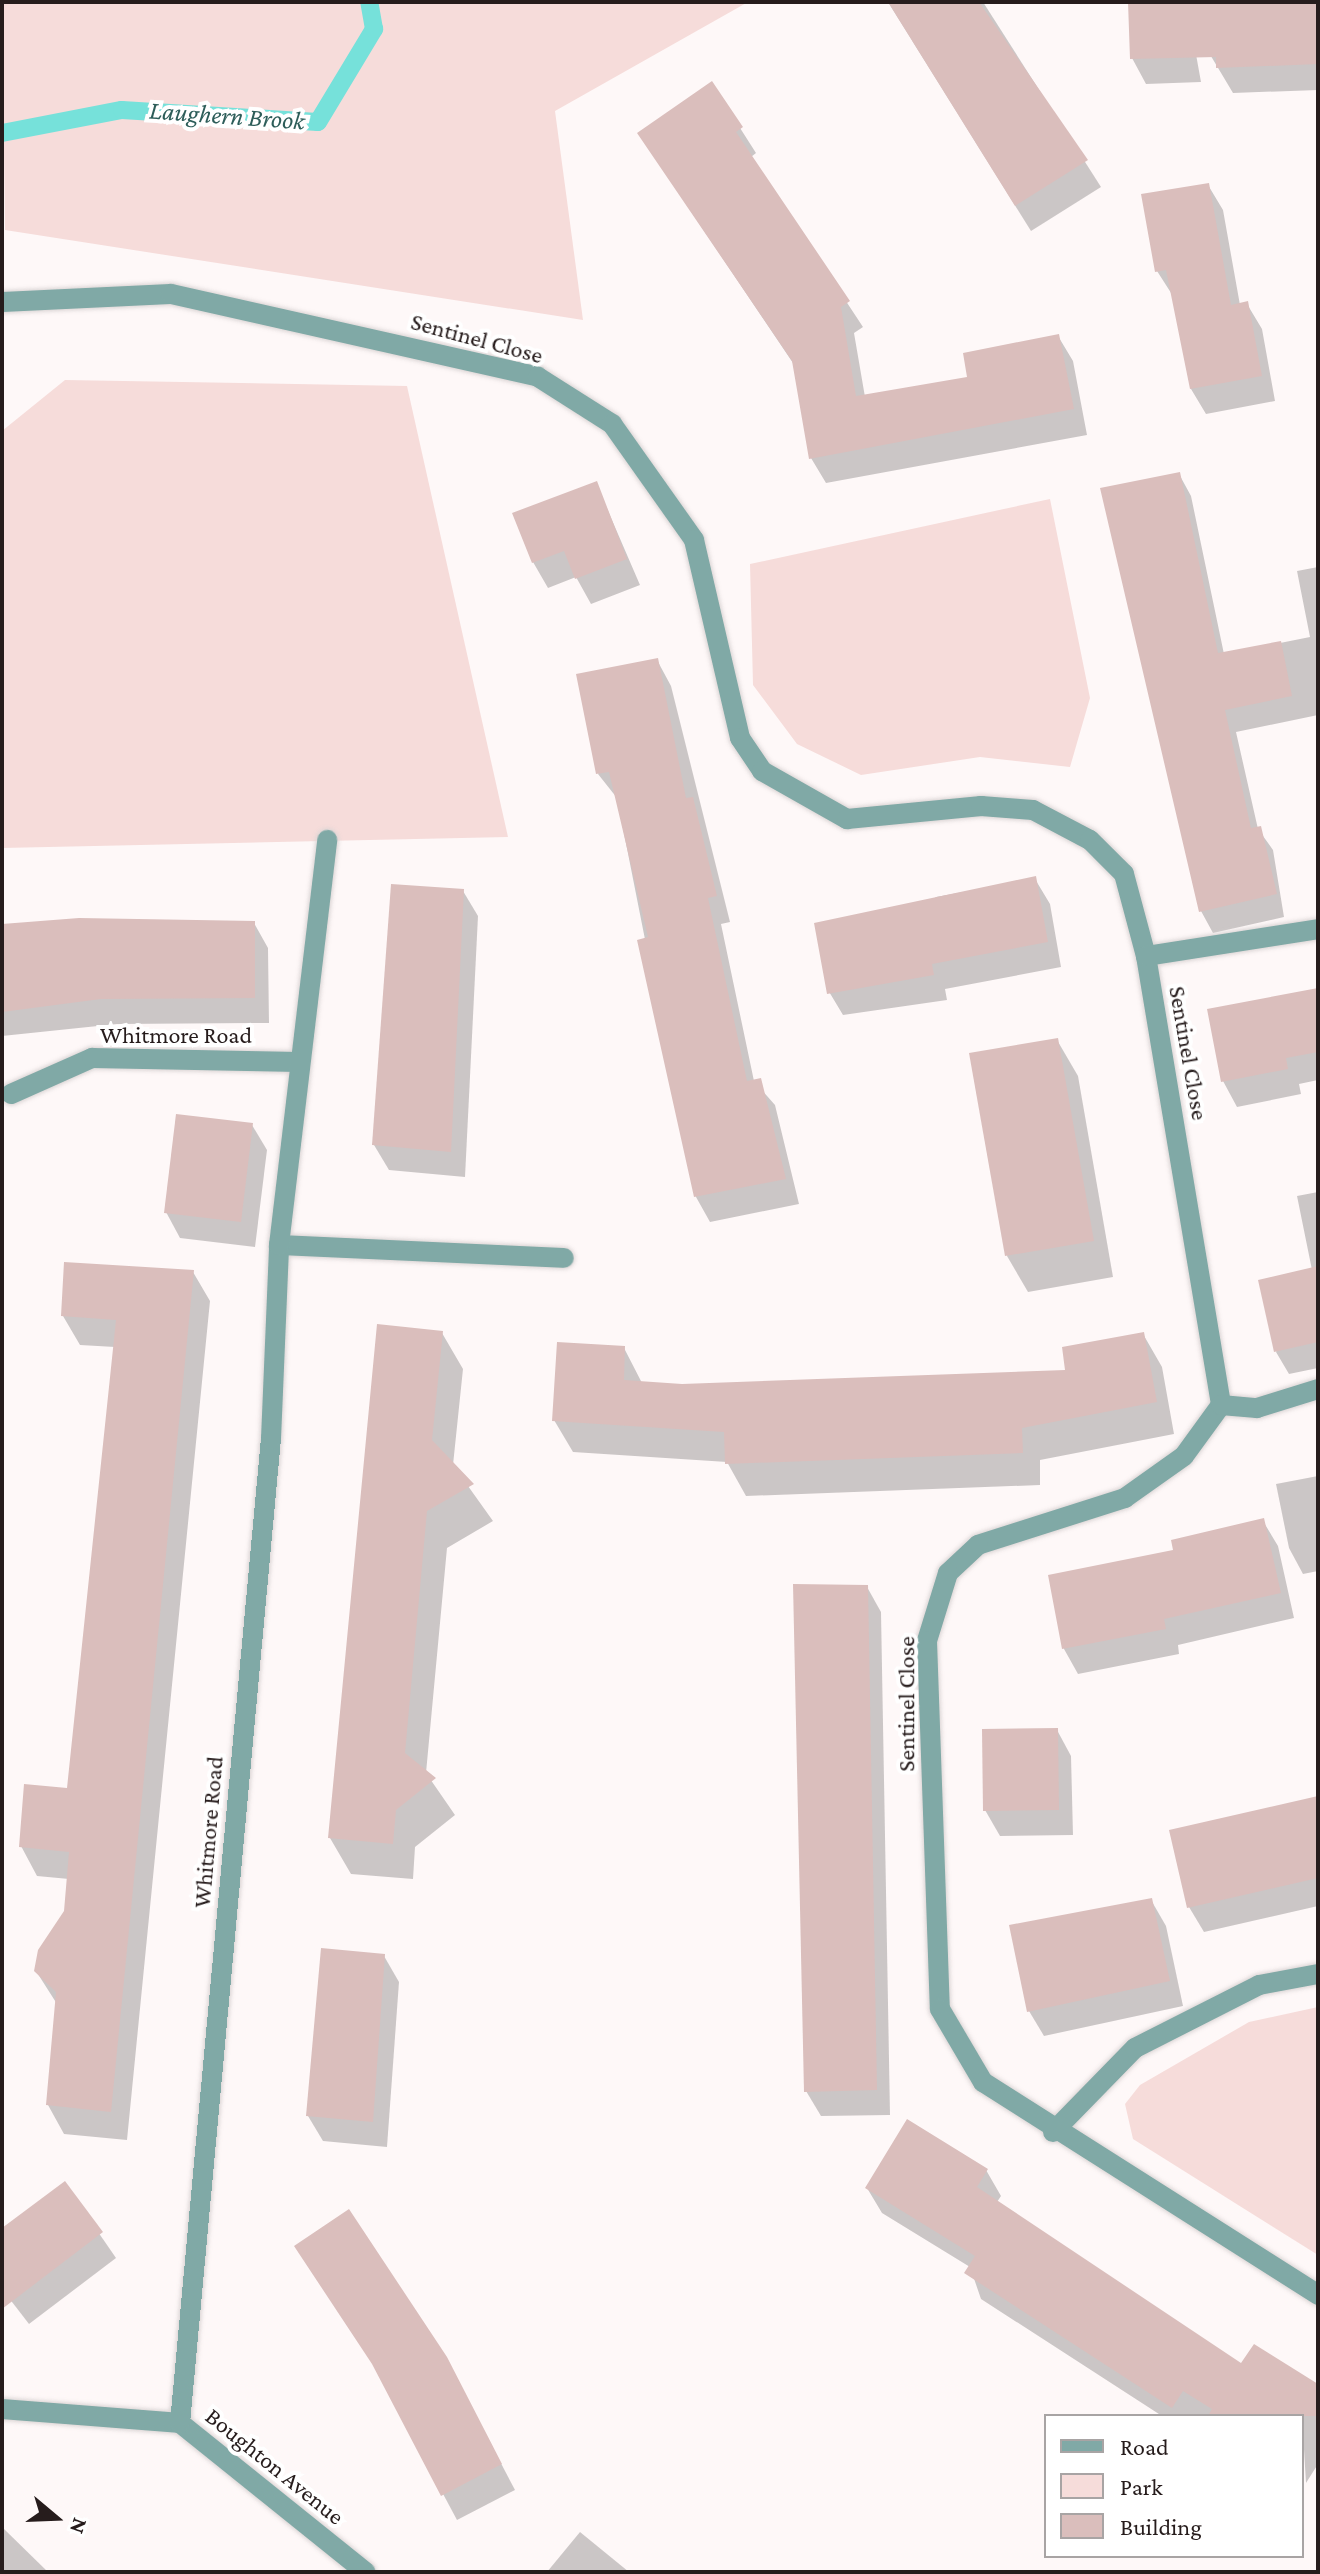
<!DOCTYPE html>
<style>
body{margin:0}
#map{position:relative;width:1320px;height:2574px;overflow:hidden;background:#fef8f8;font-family:"Crimson Pro",serif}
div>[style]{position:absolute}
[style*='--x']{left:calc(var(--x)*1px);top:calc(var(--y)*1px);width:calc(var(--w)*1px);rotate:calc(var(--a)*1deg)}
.green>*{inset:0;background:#f6dcda}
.shadow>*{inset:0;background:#0003}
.stream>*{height:18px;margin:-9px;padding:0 9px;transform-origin:9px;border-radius:9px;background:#76e1da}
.building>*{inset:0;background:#dabebc}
.roads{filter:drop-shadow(0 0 2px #dbd5d5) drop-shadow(0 0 2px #dbd5d5)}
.street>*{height:20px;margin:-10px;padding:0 10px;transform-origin:10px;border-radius:10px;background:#80a9a6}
span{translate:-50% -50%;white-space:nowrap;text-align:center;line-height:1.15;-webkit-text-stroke:8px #fff;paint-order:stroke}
.street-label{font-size:24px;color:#261c1c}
.water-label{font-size:26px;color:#2d5d59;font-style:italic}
.frame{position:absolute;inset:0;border:4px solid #261c1c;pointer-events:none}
.legend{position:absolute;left:1044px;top:2414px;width:260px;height:144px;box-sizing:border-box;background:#fff;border:2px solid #a8a4a4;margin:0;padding:10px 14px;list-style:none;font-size:24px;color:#261c1c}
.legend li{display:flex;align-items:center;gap:16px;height:40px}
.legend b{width:40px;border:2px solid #a8a4a4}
.north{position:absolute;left:16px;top:2478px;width:80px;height:80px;-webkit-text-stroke:6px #fff;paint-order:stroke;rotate:109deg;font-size:22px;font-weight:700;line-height:32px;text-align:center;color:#261c1c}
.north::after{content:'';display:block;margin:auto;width:28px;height:36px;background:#261c1c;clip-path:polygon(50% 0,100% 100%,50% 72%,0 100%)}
</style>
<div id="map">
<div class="green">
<i style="clip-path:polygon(2px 2px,748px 2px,555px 111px,583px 320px,5px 230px)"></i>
<i style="clip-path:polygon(65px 380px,407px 386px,508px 837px,2px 848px,2px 431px)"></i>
<i style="clip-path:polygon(1050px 499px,1090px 698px,1070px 767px,980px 757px,861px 775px,797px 744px,753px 685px,750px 564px)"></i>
<i style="clip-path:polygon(1318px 2007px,1318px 2255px,1133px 2139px,1125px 2104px,1140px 2085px,1249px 2022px)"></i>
</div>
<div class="shadow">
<i style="clip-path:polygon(888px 2px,983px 2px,1101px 187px,1031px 231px)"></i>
<i style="clip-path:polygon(1130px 2px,1318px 2px,1318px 90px,1233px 93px,1190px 21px,1201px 82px,1146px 84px,1132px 58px)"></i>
<i style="clip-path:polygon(712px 84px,756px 153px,751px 157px,863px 327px,854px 333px,865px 397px,969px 379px,1058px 336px,1073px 361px,1087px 435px,826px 483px,811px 458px,795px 366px,639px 134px)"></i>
<i style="clip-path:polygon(1208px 185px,1223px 210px,1240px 305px,1247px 304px,1262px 329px,1275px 401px,1206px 414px,1191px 389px,1173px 296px,1157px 271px)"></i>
<i style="clip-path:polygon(1179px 474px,1191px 496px,1224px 654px,1310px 637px,1297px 571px,1318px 567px,1318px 715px,1236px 732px,1258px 829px,1273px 850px,1284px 917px,1213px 933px,1201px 911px)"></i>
<i style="clip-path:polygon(596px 483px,640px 585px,591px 604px,576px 577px,548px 588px,533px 562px)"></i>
<i style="clip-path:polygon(657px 660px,671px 686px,730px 922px,721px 924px,754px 1081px,775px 1105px,799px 1204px,710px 1222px,696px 1197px,617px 798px,598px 774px)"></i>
<i style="clip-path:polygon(1035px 879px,1050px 904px,1061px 967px,945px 989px,947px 1000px,843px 1015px,828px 990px,936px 897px)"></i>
<i style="clip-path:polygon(463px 891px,478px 916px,465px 1177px,389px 1170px,374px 1145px)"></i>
<i style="clip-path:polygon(254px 923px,268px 948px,269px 1023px,117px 1024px,2px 1036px,2px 926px)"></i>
<i style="clip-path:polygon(1318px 1035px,1318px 1080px,1299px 1084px,1301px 1094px,1237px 1107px,1223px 1081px)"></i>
<i style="clip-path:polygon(1057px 1040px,1078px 1076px,1113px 1277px,1028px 1292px,1007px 1256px)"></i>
<i style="clip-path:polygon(252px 1125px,267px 1150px,255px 1247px,180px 1238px,166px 1212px)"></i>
<i style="clip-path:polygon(1318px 1192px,1318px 1368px,1289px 1374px,1276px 1352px,1312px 1270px,1297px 1196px)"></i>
<i style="clip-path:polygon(193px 1272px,210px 1301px,127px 2140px,64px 2134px,48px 2105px,57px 2004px,36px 1971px,66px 1912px,69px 1879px,37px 1876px,21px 1846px,69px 1790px,115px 1347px,80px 1345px,63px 1316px)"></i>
<i style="clip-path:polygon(442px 1333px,463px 1369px,453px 1465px,493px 1521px,447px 1548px,426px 1773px,455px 1815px,415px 1847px,413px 1879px,351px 1874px,330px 1838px)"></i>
<i style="clip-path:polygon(1143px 1334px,1162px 1367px,1174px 1434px,1040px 1460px,1040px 1485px,746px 1496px,727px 1462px,573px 1452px,554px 1420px,624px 1348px,642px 1383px,682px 1386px,1068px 1372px)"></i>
<i style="clip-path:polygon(1318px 1476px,1318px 1571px,1303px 1574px,1289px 1548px,1276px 1484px)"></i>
<i style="clip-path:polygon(1263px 1521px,1278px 1546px,1294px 1618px,1178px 1645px,1179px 1654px,1078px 1674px,1064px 1649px,1050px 1577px,1175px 1551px)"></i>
<i style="clip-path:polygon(867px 1587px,881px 1612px,890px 2115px,821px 2116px,806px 2091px)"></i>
<i style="clip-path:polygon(1057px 1730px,1071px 1756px,1073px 1835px,1000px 1836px,985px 1810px)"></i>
<i style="clip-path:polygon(1318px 1809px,1318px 1906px,1204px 1932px,1189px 1907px)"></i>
<i style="clip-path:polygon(1151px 1900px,1166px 1926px,1183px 2006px,1044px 2036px,1029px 2011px)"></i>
<i style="clip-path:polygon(384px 1956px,399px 1982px,387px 2147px,323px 2141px,308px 2116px)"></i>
<i style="clip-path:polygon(986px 2170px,1001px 2196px,997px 2202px,1242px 2366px,1318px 2386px,1318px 2464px,1306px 2483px,1302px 2416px,1162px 2416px,981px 2299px,970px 2267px,882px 2213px,867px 2188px)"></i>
<i style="clip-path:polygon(65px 2184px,116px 2258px,29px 2324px,2px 2289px,2px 2231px)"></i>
<i style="clip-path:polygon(382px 2380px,460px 2385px,515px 2490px,457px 2520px)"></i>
<i style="clip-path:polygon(2px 2527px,48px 2572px,2px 2572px)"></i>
<i style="clip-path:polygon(580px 2532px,629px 2572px,547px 2572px)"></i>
</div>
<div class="stream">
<i style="--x:2;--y:133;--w:122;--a:-10.9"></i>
<i style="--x:122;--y:110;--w:196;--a:3.5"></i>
<i style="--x:318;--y:122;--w:109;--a:-58.9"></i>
<i style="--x:374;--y:29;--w:27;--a:-100"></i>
</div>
<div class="building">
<i style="clip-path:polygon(888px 2px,979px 2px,1088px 160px,1015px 206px)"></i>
<i style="clip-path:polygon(1128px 2px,1318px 2px,1318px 64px,1216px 68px,1216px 57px,1130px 59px)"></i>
<i style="clip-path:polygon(712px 81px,743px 127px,736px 132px,850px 301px,841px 307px,856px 396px,967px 377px,963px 353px,1059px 334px,1074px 409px,809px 459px,792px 361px,637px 133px)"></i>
<i style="clip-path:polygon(1209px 183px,1231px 305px,1248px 301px,1262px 376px,1190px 389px,1166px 270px,1155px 272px,1141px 194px)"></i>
<i style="clip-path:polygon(1180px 472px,1218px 653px,1281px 641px,1292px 696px,1225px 710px,1251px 828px,1261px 826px,1277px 894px,1199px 912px,1100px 488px)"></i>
<i style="clip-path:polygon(597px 481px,627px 559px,575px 579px,564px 551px,532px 563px,512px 513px)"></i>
<i style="clip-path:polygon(658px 658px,686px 798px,693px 797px,717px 896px,708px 898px,747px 1081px,761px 1078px,786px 1179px,694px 1197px,637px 940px,648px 937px,609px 772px,596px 774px,576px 674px)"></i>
<i style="clip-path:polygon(1036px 876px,1048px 942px,932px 964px,934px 975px,827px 994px,814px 923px)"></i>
<i style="clip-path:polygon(391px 884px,464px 889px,451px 1152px,372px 1145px)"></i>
<i style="clip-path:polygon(79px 918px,255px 921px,255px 998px,101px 999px,2px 1012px,2px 924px)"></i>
<i style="clip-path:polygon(1318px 988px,1318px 1052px,1286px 1058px,1288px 1069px,1221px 1082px,1207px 1009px)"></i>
<i style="clip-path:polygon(1058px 1038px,1094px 1241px,1005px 1256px,969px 1053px)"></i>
<i style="clip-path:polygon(176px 1114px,253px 1123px,241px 1222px,164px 1213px)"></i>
<i style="clip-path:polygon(64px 1262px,194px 1270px,111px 2112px,46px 2105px,56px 1992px,34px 1971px,38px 1950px,64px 1911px,69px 1852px,19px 1847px,24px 1784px,67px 1788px,116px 1320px,61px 1316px)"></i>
<i style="clip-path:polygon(1318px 1266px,1318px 1342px,1274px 1352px,1258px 1280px)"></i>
<i style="clip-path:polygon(377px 1324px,443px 1331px,432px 1440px,474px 1484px,427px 1511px,405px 1753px,436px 1778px,396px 1810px,393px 1844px,328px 1838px)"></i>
<i style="clip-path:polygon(1144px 1332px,1157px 1402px,1022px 1428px,1023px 1453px,725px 1464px,724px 1432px,552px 1421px,557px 1342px,625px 1346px,624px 1380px,682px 1384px,1065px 1370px,1062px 1347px)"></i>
<i style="clip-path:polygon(1264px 1518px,1281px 1593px,1164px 1619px,1166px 1629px,1062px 1649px,1048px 1575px,1173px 1550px,1171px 1540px)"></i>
<i style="clip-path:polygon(793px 1584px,868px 1585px,877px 2090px,804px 2092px)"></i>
<i style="clip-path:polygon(1058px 1728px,1059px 1810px,983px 1811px,982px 1729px)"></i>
<i style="clip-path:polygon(1318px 1796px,1318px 1878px,1187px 1908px,1169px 1830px)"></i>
<i style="clip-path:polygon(1152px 1898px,1170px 1981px,1027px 2012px,1009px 1925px)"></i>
<i style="clip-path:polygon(321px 1948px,385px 1954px,373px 2122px,306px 2116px)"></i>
<i style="clip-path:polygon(907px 2119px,988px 2169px,977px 2187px,1241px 2363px,1254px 2344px,1318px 2384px,1318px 2416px,1208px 2416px,1212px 2409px,1183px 2391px,1172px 2408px,964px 2273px,975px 2256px,865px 2188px)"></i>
<i style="clip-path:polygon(65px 2181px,103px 2232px,2px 2309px,2px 2228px)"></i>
<i style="clip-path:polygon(349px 2209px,447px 2357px,502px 2464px,441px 2496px,372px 2364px,294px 2246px)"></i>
</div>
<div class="roads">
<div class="street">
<i style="--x:2;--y:302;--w:169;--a:-2.7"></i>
<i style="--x:171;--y:294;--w:376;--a:12.7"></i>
<i style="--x:538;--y:377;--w:88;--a:32.4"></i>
<i style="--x:612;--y:424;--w:142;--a:54.7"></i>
<i style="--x:694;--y:540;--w:203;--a:76.9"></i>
<i style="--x:740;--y:738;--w:40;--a:56"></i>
<i style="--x:762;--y:771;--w:98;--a:29.5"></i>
<i style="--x:847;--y:819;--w:135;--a:-5.5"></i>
<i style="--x:981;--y:806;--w:52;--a:4.4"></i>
<i style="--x:1033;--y:810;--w:64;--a:27.8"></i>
<i style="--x:1090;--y:840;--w:48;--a:45"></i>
<i style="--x:1124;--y:874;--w:85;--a:75"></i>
<i style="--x:1146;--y:956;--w:455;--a:80.5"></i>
<i style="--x:1221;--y:1405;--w:63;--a:126"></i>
<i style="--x:1184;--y:1456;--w:72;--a:144.6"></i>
<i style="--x:1125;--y:1498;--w:154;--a:162.3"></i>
<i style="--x:978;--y:1545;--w:41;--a:137"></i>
<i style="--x:948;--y:1573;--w:71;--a:107.2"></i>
<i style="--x:927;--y:1641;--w:368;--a:88"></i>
<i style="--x:940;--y:2009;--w:85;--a:59.5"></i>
<i style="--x:983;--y:2082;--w:397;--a:32.4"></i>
<i style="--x:1146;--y:956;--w:174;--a:-8.9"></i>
<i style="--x:11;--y:1094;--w:89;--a:-24"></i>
<i style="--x:92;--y:1058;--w:207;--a:1.1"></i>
<i style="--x:279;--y:1245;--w:285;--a:2.6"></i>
<i style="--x:1221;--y:1405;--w:36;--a:5"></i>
<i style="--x:1257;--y:1408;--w:64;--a:-17.3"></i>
<i style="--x:1053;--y:2132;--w:117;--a:-45.7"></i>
<i style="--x:1135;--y:2048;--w:139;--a:-26.9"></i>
<i style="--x:1259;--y:1985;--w:60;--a:-10.6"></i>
<i style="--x:2;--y:2409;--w:179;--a:4.5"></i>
<i style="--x:180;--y:2423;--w:238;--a:38.8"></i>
<i style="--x:180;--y:2423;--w:988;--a:-84.72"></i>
<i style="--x:271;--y:1439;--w:194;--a:-87.6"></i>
<i style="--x:279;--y:1245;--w:408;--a:-83.2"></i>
</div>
</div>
<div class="street-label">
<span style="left:477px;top:338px;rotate:15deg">Sentinel Close</span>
<span style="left:176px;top:1035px">Whitmore Road</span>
<span style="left:1189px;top:1053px;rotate:80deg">Sentinel Close</span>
<span style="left:906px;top:1704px;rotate:-90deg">Sentinel Close</span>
<span style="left:208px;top:1832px;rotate:-85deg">Whitmore Road</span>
<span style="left:275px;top:2466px;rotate:39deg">Boughton Avenue</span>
</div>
<div class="water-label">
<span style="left:227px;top:116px;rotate:4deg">Laughern Brook</span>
</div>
<div class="frame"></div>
<ul class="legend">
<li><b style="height:10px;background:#80a9a6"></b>Road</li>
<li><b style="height:22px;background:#f6dcda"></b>Park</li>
<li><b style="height:22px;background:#dabebc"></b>Building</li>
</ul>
<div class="north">N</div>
</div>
